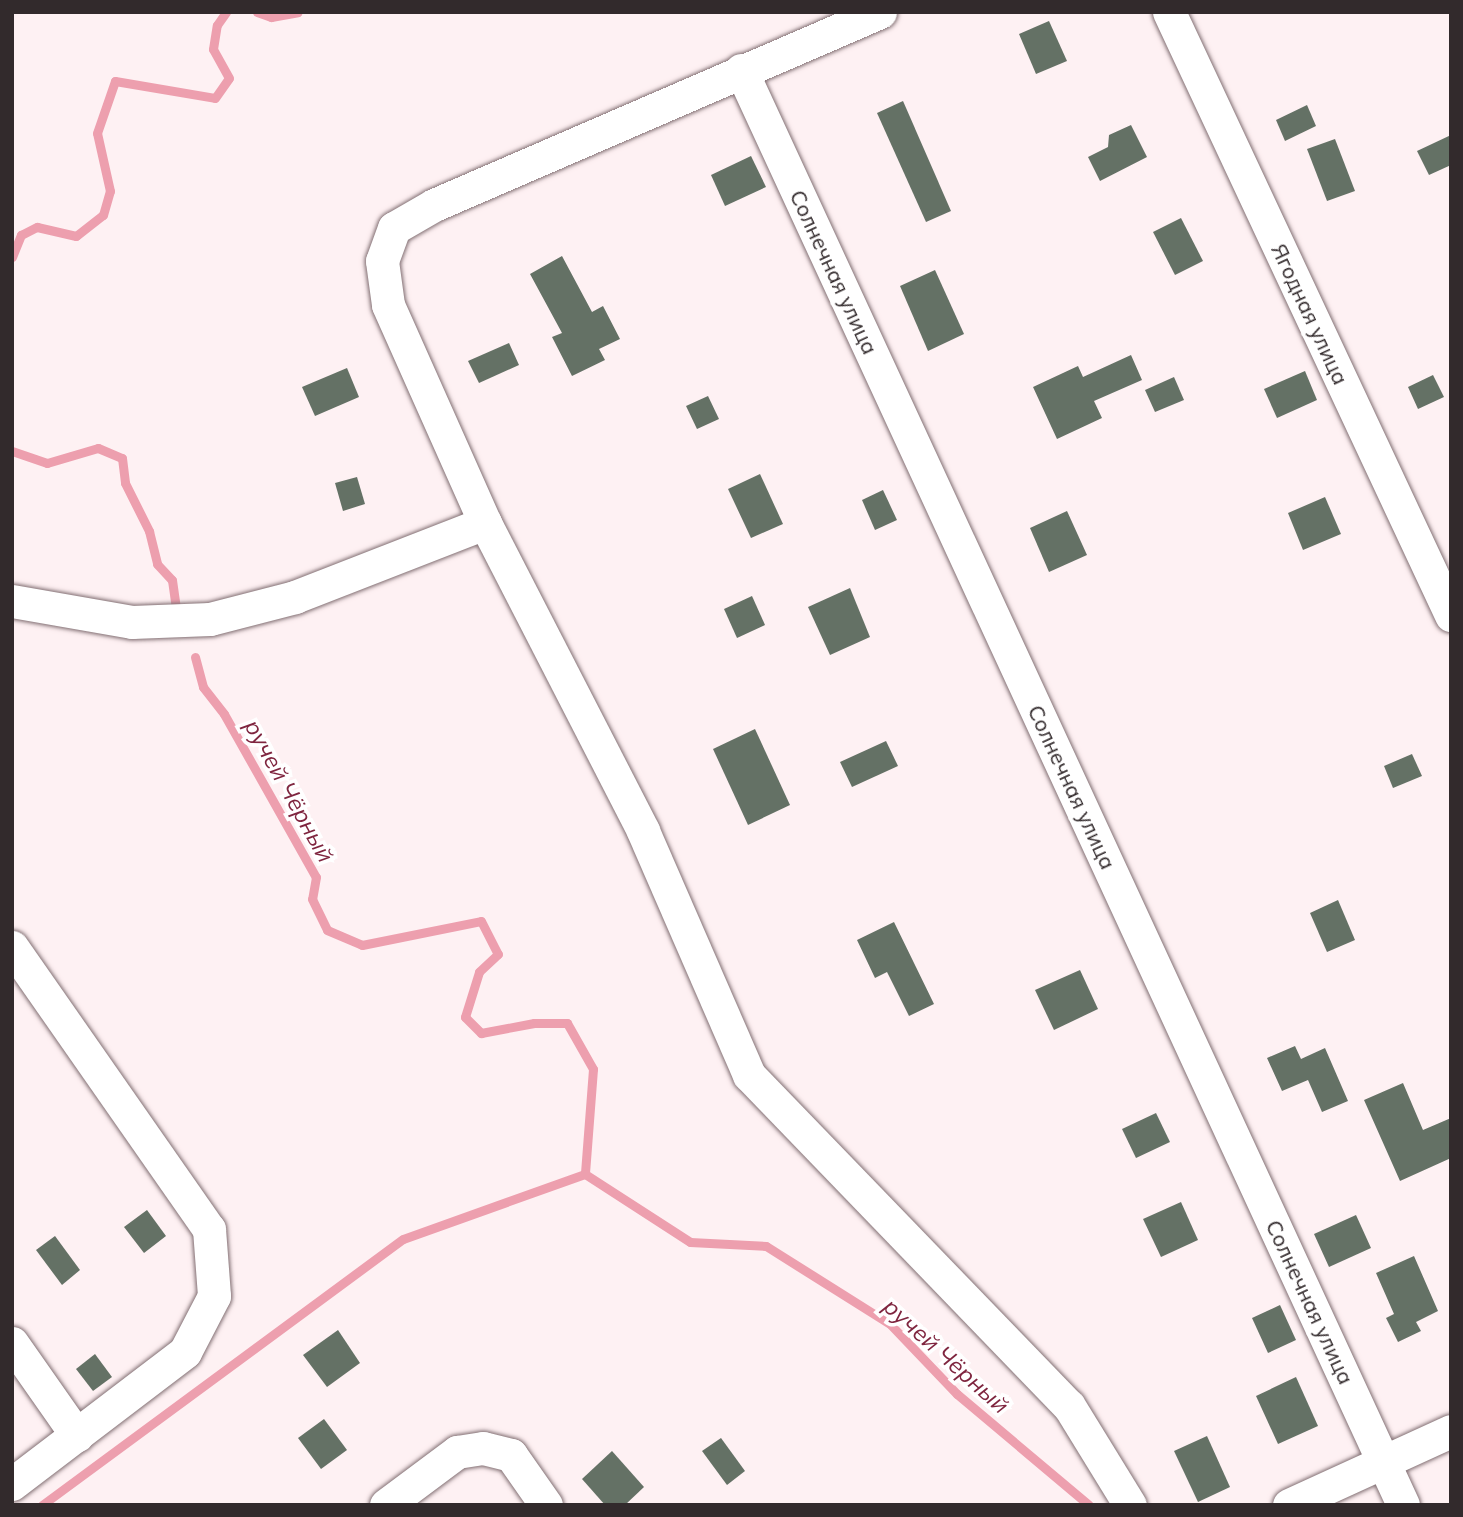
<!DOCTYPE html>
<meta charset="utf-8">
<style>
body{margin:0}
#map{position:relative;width:1463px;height:1517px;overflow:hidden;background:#fef1f3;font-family:Mulish,sans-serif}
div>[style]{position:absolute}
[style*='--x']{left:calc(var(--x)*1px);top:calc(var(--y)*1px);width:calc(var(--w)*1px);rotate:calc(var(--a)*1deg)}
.stream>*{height:9px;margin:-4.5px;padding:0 4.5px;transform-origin:4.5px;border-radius:4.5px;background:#ed9fae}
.building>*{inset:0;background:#647165}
.roads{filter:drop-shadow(0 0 2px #826f73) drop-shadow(0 0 2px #826f73)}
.minor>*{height:33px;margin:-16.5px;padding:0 16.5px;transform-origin:16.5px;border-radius:16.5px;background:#fff}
span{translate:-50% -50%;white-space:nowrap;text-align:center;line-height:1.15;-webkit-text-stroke:7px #fff;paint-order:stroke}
.street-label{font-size:21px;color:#322a2c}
.water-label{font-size:23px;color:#7f253f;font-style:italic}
.frame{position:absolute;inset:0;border:14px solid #322a2c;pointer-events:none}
</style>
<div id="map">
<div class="stream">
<i style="--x:257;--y:12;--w:15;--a:20"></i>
<i style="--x:271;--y:17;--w:27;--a:-10"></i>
<i style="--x:12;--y:257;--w:24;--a:-68"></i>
<i style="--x:21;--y:235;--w:18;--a:-27"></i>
<i style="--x:37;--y:227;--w:40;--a:13"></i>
<i style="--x:76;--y:236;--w:34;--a:-38"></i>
<i style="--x:103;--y:215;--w:25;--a:-74"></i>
<i style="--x:110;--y:191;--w:59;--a:-102.6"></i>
<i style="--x:97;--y:133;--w:55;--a:-70.9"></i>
<i style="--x:115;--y:81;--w:101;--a:9.6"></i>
<i style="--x:215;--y:98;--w:24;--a:-55"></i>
<i style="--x:229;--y:78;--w:33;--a:-119"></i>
<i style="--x:213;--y:49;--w:24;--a:-81"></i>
<i style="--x:217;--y:25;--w:16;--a:-55"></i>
<i style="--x:12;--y:451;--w:37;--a:19"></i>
<i style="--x:47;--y:463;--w:53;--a:-16.4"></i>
<i style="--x:98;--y:448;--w:26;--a:23"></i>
<i style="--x:122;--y:458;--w:25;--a:83"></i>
<i style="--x:125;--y:483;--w:54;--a:63.4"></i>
<i style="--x:149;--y:531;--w:34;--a:76"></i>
<i style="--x:157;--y:564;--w:22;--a:47"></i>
<i style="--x:172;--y:580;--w:27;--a:82"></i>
<i style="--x:195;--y:657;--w:31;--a:75"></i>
<i style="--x:203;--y:687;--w:34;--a:52"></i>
<i style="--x:224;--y:714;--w:187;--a:60.6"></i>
<i style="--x:316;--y:877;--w:22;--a:100"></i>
<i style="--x:312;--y:899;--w:34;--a:64"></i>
<i style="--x:327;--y:930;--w:38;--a:23"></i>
<i style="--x:362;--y:945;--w:121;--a:-11.4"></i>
<i style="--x:481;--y:921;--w:37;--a:63"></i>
<i style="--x:498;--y:954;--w:26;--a:137"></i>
<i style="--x:479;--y:972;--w:47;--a:107.3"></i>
<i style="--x:465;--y:1017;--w:23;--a:45"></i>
<i style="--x:481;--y:1033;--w:54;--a:-10.7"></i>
<i style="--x:534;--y:1023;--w:33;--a:0"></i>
<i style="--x:567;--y:1023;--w:53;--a:60.5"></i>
<i style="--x:593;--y:1069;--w:105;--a:94.4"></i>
<i style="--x:585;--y:1174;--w:125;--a:32.9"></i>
<i style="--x:690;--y:1242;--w:76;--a:3"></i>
<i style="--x:766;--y:1246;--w:146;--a:32.2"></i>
<i style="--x:890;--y:1324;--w:97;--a:46.3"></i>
<i style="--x:957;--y:1394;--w:172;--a:40.1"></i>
<i style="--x:42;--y:1505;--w:448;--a:-36.4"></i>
<i style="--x:403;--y:1239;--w:193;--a:-19.7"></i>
</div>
<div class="building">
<i style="clip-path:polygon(1049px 21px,1067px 61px,1036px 74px,1019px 34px)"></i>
<i style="clip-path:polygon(903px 101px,951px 211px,926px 222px,877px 113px)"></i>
<i style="clip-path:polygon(1307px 105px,1316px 126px,1285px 141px,1276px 120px)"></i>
<i style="clip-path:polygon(1131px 125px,1147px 157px,1100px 181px,1088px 157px,1108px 147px,1109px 135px)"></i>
<i style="clip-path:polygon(1451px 135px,1451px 165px,1429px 175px,1417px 151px)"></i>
<i style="clip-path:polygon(1335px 139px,1355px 191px,1327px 201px,1307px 149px)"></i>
<i style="clip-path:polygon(751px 156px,766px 187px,725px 206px,711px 175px)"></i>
<i style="clip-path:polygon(1181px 218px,1203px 261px,1175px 275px,1153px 232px)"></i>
<i style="clip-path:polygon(562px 256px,592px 312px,603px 306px,620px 339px,599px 349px,605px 360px,572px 376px,552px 337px,562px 333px,530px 274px)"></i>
<i style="clip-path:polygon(935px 270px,964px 334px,928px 351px,900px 286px)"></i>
<i style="clip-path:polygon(509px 343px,519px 365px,479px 383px,468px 361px)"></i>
<i style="clip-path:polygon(1131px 355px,1142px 380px,1094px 401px,1102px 418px,1057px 439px,1033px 387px,1078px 366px,1083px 377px)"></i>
<i style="clip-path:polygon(347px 368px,359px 397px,315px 416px,302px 387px)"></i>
<i style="clip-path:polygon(1305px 371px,1317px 400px,1277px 418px,1264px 389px)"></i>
<i style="clip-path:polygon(1433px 375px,1444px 397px,1418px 409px,1408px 387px)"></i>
<i style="clip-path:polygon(1174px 377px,1184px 400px,1155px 412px,1145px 390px)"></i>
<i style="clip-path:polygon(708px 396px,719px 419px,697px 429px,686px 406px)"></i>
<i style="clip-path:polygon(760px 474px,783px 524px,751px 538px,728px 489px)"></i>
<i style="clip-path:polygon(357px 477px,365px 504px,343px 511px,335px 483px)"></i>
<i style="clip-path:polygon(883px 490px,897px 520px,875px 530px,862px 500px)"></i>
<i style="clip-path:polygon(1325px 497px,1341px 534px,1303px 550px,1288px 513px)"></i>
<i style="clip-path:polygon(1067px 511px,1087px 555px,1049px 572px,1030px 528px)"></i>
<i style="clip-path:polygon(850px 588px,870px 637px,830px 655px,808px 607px)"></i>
<i style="clip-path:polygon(752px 596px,765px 625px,737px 638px,724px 609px)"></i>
<i style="clip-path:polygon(755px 729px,790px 805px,748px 825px,713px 749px)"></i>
<i style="clip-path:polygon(886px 741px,898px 766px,852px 787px,840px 762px)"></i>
<i style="clip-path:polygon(1412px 754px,1422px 776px,1393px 788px,1384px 766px)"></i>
<i style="clip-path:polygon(1338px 900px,1355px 940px,1327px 952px,1310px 913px)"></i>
<i style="clip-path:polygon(894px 922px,934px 1004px,909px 1016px,887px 972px,875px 978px,857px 940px)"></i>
<i style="clip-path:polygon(1080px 970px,1098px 1009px,1054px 1030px,1035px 990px)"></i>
<i style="clip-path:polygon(1295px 1046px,1301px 1059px,1325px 1048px,1348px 1101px,1322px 1112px,1308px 1080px,1282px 1091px,1267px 1058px)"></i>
<i style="clip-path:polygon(1403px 1083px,1423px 1130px,1451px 1118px,1451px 1158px,1400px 1181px,1364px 1100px)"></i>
<i style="clip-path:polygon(1156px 1113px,1170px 1142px,1136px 1158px,1122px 1129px)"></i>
<i style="clip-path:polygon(1181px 1202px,1198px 1240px,1161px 1257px,1143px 1219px)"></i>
<i style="clip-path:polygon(147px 1210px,166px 1236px,144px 1253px,124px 1227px)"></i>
<i style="clip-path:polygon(1356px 1215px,1371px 1248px,1329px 1267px,1314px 1234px)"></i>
<i style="clip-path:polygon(55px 1236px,80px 1270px,62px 1285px,36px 1250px)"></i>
<i style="clip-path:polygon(1414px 1256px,1438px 1311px,1416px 1322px,1421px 1331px,1398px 1342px,1386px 1318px,1394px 1314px,1376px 1273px)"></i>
<i style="clip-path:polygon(1280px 1305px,1296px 1340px,1268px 1353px,1252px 1318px)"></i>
<i style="clip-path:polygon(338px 1330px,360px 1363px,327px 1387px,303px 1355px)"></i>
<i style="clip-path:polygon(95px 1354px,112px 1377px,93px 1391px,76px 1369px)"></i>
<i style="clip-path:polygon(1296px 1377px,1318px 1426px,1278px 1444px,1256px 1396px)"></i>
<i style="clip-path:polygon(324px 1419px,347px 1450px,321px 1469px,298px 1438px)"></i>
<i style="clip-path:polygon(1207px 1436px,1230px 1487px,1198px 1502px,1174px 1451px)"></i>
<i style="clip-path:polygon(721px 1438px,745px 1471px,727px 1485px,702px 1451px)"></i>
<i style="clip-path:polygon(612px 1451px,644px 1487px,625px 1505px,605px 1505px,582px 1479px)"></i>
</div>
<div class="roads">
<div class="minor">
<i style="--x:880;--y:12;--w:486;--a:156.6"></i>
<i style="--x:434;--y:205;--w:46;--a:150.1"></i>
<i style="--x:394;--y:228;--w:35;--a:110"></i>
<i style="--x:382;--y:261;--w:44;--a:82.2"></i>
<i style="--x:388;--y:305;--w:239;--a:66"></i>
<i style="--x:485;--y:523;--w:346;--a:62.8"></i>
<i style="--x:643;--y:831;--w:266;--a:66.5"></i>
<i style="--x:749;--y:1075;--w:460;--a:46"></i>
<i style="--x:1069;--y:1406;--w:116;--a:58.4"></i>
<i style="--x:1169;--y:12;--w:666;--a:64.94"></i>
<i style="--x:741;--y:70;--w:1580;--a:65.23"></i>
<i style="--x:12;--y:601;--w:122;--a:9.9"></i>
<i style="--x:132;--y:622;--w:78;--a:-2.2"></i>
<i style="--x:210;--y:619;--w:88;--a:-14.5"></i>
<i style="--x:295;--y:597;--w:204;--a:-21.3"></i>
<i style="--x:12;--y:947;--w:344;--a:55.1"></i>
<i style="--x:209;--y:1229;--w:67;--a:85.7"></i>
<i style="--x:214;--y:1296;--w:63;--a:117.4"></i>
<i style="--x:185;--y:1352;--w:218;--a:142.7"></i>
<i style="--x:12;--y:1343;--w:113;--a:55"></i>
<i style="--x:386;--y:1505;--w:89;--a:-36.7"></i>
<i style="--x:457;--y:1452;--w:26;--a:-9"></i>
<i style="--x:483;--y:1448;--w:29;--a:14"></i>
<i style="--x:511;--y:1455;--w:61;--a:55"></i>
<i style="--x:1289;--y:1505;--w:178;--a:-24.6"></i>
</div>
</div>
<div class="street-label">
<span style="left:834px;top:272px;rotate:65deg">Солнечная улица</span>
<span style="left:1310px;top:314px;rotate:65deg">Ягодная улица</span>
<span style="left:1072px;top:787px;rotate:65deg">Солнечная улица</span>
<span style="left:1310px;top:1302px;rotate:65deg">Солнечная улица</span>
</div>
<div class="water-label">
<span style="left:289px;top:791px;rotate:61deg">ручей Чёрный</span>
<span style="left:946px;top:1356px;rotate:42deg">ручей Чёрный</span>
</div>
<div class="frame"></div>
</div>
